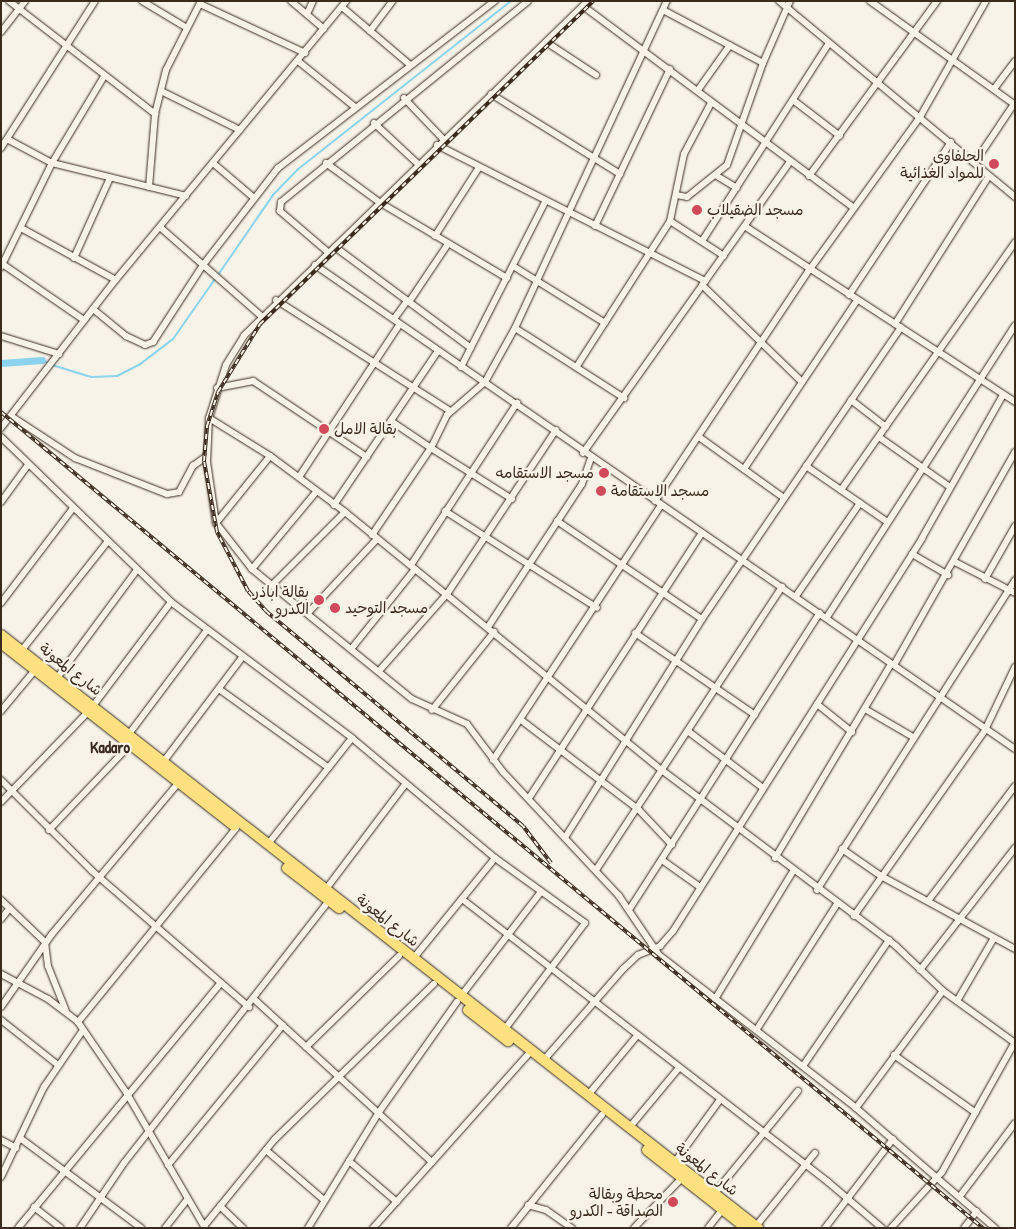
<!DOCTYPE html>
<meta charset="utf-8">
<style>
body{margin:0}
#map{position:relative;width:1016px;height:1229px;overflow:hidden;background:#f7f3e8;font-family:"Patrick Hand","Playpen Sans Arabic",sans-serif}
div>[style]{position:absolute}
[style*='--x']{left:calc(var(--x)*1px);top:calc(var(--y)*1px);width:calc(var(--w)*1px);rotate:calc(var(--a)*1deg)}
.stream>*{height:2px;margin:-1px;padding:0 1px;transform-origin:1px;border-radius:1px;background:#8cd4ed}
.canal>*{height:7px;margin:-3.5px;padding:0 3.5px;transform-origin:3.5px;border-radius:3.5px;background:#8cd4ed}
.roads{filter:drop-shadow(0 0 1px #3b2a1e) drop-shadow(0 0 1px #3b2a1e)}
.minor>*{height:6px;margin:-3px;padding:0 3px;transform-origin:3px;border-radius:3px;background:#f7f3e8}
.highway>*{height:10px;margin:-5px;padding:0 5px;transform-origin:5px;border-radius:5px;background:#fde080}
.rail>*{height:4px;margin-top:-2px;transform-origin:0;background:repeating-linear-gradient(90deg,#f7f3e8 0 5.5px,#3b2a1e 0 11px);box-sizing:border-box;border-block:1px solid #3b2a1e}
.dots>*{width:14px;height:14px;translate:-50% -50%;box-sizing:border-box;border:2px solid #f7f3e8;border-radius:50%}
span{translate:-50% -50%;white-space:nowrap;text-align:center;line-height:1.15;-webkit-text-stroke:4.5px #f7f3e8;paint-order:stroke}
.poi-label{font-size:15px;color:#3b2a1e}
.right{translate:-100% -50%;text-align:right}
.left{translate:0 -50%;text-align:left}
.street-label{font-size:15px;color:#3b2a1e}
.neighbourhood-label{font-size:16px;color:#3b2a1e;font-weight:700}
.frame{position:absolute;inset:0;border:2px solid #3b2a1e;pointer-events:none}
</style>
<div id="map">
<div class="stream">
<i style="--x:218;--y:275;--w:97;--a:-55.5"></i>
<i style="--x:273;--y:195;--w:35;--a:-46"></i>
<i style="--x:297;--y:170;--w:273;--a:-38.3"></i>
<i style="--x:42;--y:360;--w:7;--a:27"></i>
<i style="--x:52;--y:365;--w:41;--a:17.1"></i>
<i style="--x:91;--y:377;--w:26;--a:-2"></i>
<i style="--x:117;--y:376;--w:25;--a:-27"></i>
<i style="--x:139;--y:365;--w:43;--a:-37.4"></i>
<i style="--x:173;--y:339;--w:73;--a:-55"></i>
</div>
<div class="canal">
<i style="--x:1;--y:363;--w:41;--a:-4.2"></i>
</div>
<div class="roads">
<div class="minor">
<i style="--x:9;--y:1;--w:185;--a:37.7"></i>
<i style="--x:142;--y:1;--w:52;--a:31"></i>
<i style="--x:291;--y:1;--w:43;--a:40.3"></i>
<i style="--x:588;--y:1;--w:480;--a:135.8"></i>
<i style="--x:244;--y:336;--w:34;--a:122"></i>
<i style="--x:226;--y:365;--w:56;--a:107.8"></i>
<i style="--x:209;--y:418;--w:44;--a:92.6"></i>
<i style="--x:207;--y:462;--w:62;--a:81.6"></i>
<i style="--x:216;--y:523;--w:58;--a:52"></i>
<i style="--x:252;--y:569;--w:206;--a:39.1"></i>
<i style="--x:412;--y:699;--w:60;--a:24.4"></i>
<i style="--x:467;--y:724;--w:60;--a:53.1"></i>
<i style="--x:503;--y:772;--w:170;--a:46.9"></i>
<i style="--x:619;--y:896;--w:71;--a:55.9"></i>
<i style="--x:659;--y:955;--w:249;--a:37.8"></i>
<i style="--x:856;--y:1108;--w:184;--a:40.8"></i>
<i style="--x:779;--y:1;--w:307;--a:39.7"></i>
<i style="--x:870;--y:1;--w:178;--a:35.6"></i>
<i style="--x:200;--y:4;--w:116;--a:25"></i>
<i style="--x:583;--y:6;--w:338;--a:36.7"></i>
<i style="--x:342;--y:7;--w:88;--a:40.4"></i>
<i style="--x:663;--y:10;--w:113;--a:27.9"></i>
<i style="--x:307;--y:14;--w:14;--a:-65"></i>
<i style="--x:370;--y:31;--w:38;--a:-53"></i>
<i style="--x:1;--y:32;--w:39;--a:-52"></i>
<i style="--x:546;--y:42;--w:60;--a:33.4"></i>
<i style="--x:298;--y:61;--w:73;--a:38.9"></i>
<i style="--x:994;--y:89;--w:35;--a:-53"></i>
<i style="--x:698;--y:90;--w:55;--a:-54.6"></i>
<i style="--x:161;--y:91;--w:88;--a:26.3"></i>
<i style="--x:491;--y:94;--w:152;--a:31.8"></i>
<i style="--x:404;--y:98;--w:57;--a:46.4"></i>
<i style="--x:793;--y:100;--w:59;--a:37.5"></i>
<i style="--x:374;--y:123;--w:60;--a:43"></i>
<i style="--x:7;--y:139;--w:51;--a:28.1"></i>
<i style="--x:52;--y:163;--w:138;--a:13.8"></i>
<i style="--x:437;--y:145;--w:301;--a:26.9"></i>
<i style="--x:1;--y:148;--w:174;--a:-57.4"></i>
<i style="--x:975;--y:162;--w:70;--a:-56.1"></i>
<i style="--x:213;--y:163;--w:52;--a:40.4"></i>
<i style="--x:326;--y:163;--w:66;--a:36.3"></i>
<i style="--x:379;--y:202;--w:149;--a:30.7"></i>
<i style="--x:717;--y:176;--w:23;--a:31"></i>
<i style="--x:809;--y:176;--w:217;--a:-53.8"></i>
<i style="--x:149;--y:187;--w:73;--a:-85.3"></i>
<i style="--x:155;--y:114;--w:45;--a:-76"></i>
<i style="--x:166;--y:70;--w:77;--a:-63.1"></i>
<i style="--x:676;--y:195;--w:11;--a:10"></i>
<i style="--x:687;--y:197;--w:51;--a:-38.7"></i>
<i style="--x:727;--y:165;--w:108;--a:-70.6"></i>
<i style="--x:763;--y:63;--w:68;--a:-66.5"></i>
<i style="--x:670;--y:221;--w:64;--a:32.9"></i>
<i style="--x:595;--y:226;--w:174;--a:-64.5"></i>
<i style="--x:746;--y:227;--w:321;--a:33"></i>
<i style="--x:21;--y:228;--w:108;--a:28.7"></i>
<i style="--x:161;--y:228;--w:133;--a:41.3"></i>
<i style="--x:435;--y:236;--w:80;--a:-57.3"></i>
<i style="--x:702;--y:241;--w:235;--a:-57.3"></i>
<i style="--x:335;--y:247;--w:169;--a:36.6"></i>
<i style="--x:329;--y:253;--w:65;--a:-139.4"></i>
<i style="--x:280;--y:211;--w:9;--a:-84"></i>
<i style="--x:281;--y:202;--w:318;--a:-39.1"></i>
<i style="--x:74;--y:258;--w:88;--a:-65.8"></i>
<i style="--x:1;--y:263;--w:101;--a:34.5"></i>
<i style="--x:315;--y:265;--w:851;--a:34.66"></i>
<i style="--x:513;--y:266;--w:108;--a:31.8"></i>
<i style="--x:1;--y:267;--w:116;--a:-63.9"></i>
<i style="--x:52;--y:163;--w:99;--a:-59"></i>
<i style="--x:702;--y:285;--w:139;--a:44.1"></i>
<i style="--x:849;--y:295;--w:184;--a:-56.3"></i>
<i style="--x:276;--y:300;--w:206;--a:32.5"></i>
<i style="--x:409;--y:302;--w:70;--a:-56.1"></i>
<i style="--x:93;--y:309;--w:43;--a:39.3"></i>
<i style="--x:126;--y:336;--w:21;--a:25"></i>
<i style="--x:145;--y:345;--w:9;--a:-21"></i>
<i style="--x:153;--y:342;--w:92;--a:-57"></i>
<i style="--x:203;--y:265;--w:123;--a:-52.3"></i>
<i style="--x:278;--y:168;--w:274;--a:-37.6"></i>
<i style="--x:394;--y:319;--w:22;--a:-54"></i>
<i style="--x:895;--y:324;--w:175;--a:-57.6"></i>
<i style="--x:515;--y:328;--w:130;--a:32.7"></i>
<i style="--x:1;--y:336;--w:61;--a:17.2"></i>
<i style="--x:577;--y:366;--w:172;--a:-57.3"></i>
<i style="--x:670;--y:221;--w:68;--a:-78.2"></i>
<i style="--x:684;--y:154;--w:58;--a:-62.1"></i>
<i style="--x:461;--y:367;--w:185;--a:-63"></i>
<i style="--x:217;--y:388;--w:37;--a:-11"></i>
<i style="--x:253;--y:381;--w:137;--a:33.7"></i>
<i style="--x:851;--y:400;--w:44;--a:37.6"></i>
<i style="--x:11;--y:416;--w:77;--a:33.3"></i>
<i style="--x:75;--y:458;--w:99;--a:21.4"></i>
<i style="--x:167;--y:494;--w:12;--a:-9"></i>
<i style="--x:179;--y:492;--w:30;--a:-62"></i>
<i style="--x:193;--y:466;--w:17;--a:-36"></i>
<i style="--x:209;--y:418;--w:72;--a:31.9"></i>
<i style="--x:270;--y:456;--w:94;--a:36.7"></i>
<i style="--x:345;--y:512;--w:410;--a:39.2"></i>
<i style="--x:663;--y:771;--w:291;--a:36.9"></i>
<i style="--x:896;--y:946;--w:65;--a:43.8"></i>
<i style="--x:943;--y:991;--w:89;--a:35.8"></i>
<i style="--x:1;--y:428;--w:183;--a:-52.3"></i>
<i style="--x:113;--y:283;--w:366;--a:-50.4"></i>
<i style="--x:1;--y:437;--w:237;--a:44.1"></i>
<i style="--x:171;--y:602;--w:226;--a:36.9"></i>
<i style="--x:352;--y:738;--w:187;--a:40"></i>
<i style="--x:495;--y:858;--w:111;--a:35.8"></i>
<i style="--x:585;--y:923;--w:134;--a:127.1"></i>
<i style="--x:699;--y:437;--w:105;--a:35.7"></i>
<i style="--x:879;--y:437;--w:87;--a:35.2"></i>
<i style="--x:583;--y:453;--w:357;--a:-54.6"></i>
<i style="--x:806;--y:466;--w:97;--a:34.5"></i>
<i style="--x:744;--y:469;--w:203;--a:-56.2"></i>
<i style="--x:299;--y:477;--w:183;--a:-56.6"></i>
<i style="--x:841;--y:490;--w:303;--a:-54.9"></i>
<i style="--x:512;--y:499;--w:96;--a:-147.8"></i>
<i style="--x:431;--y:448;--w:37;--a:-64"></i>
<i style="--x:447;--y:415;--w:50;--a:-41"></i>
<i style="--x:485;--y:382;--w:62;--a:-60.9"></i>
<i style="--x:515;--y:328;--w:361;--a:-65.1"></i>
<i style="--x:655;--y:501;--w:279;--a:-56.3"></i>
<i style="--x:810;--y:269;--w:188;--a:-54.1"></i>
<i style="--x:920;--y:117;--w:133;--a:-60.4"></i>
<i style="--x:1;--y:502;--w:46;--a:-53.9"></i>
<i style="--x:334;--y:505;--w:186;--a:-56"></i>
<i style="--x:445;--y:511;--w:180;--a:32.5"></i>
<i style="--x:557;--y:521;--w:175;--a:34.1"></i>
<i style="--x:216;--y:523;--w:86;--a:-51.1"></i>
<i style="--x:372;--y:535;--w:105;--a:-55.9"></i>
<i style="--x:431;--y:448;--w:48;--a:-146"></i>
<i style="--x:912;--y:554;--w:42;--a:30.3"></i>
<i style="--x:955;--y:562;--w:68;--a:27.3"></i>
<i style="--x:411;--y:565;--w:194;--a:-56.8"></i>
<i style="--x:252;--y:569;--w:100;--a:-50.3"></i>
<i style="--x:985;--y:579;--w:61;--a:-60.5"></i>
<i style="--x:272;--y:585;--w:103;--a:-45"></i>
<i style="--x:796;--y:596;--w:113;--a:-55.5"></i>
<i style="--x:1;--y:603;--w:119;--a:-52.8"></i>
<i style="--x:308;--y:613;--w:101;--a:-47"></i>
<i style="--x:827;--y:617;--w:347;--a:-57.2"></i>
<i style="--x:488;--y:627;--w:171;--a:-56.7"></i>
<i style="--x:582;--y:484;--w:28;--a:-71"></i>
<i style="--x:635;--y:633;--w:145;--a:34.3"></i>
<i style="--x:352;--y:648;--w:101;--a:-51.4"></i>
<i style="--x:22;--y:650;--w:139;--a:-51.7"></i>
<i style="--x:894;--y:665;--w:245;--a:-60.4"></i>
<i style="--x:379;--y:671;--w:103;--a:-48.6"></i>
<i style="--x:447;--y:594;--w:197;--a:-56.4"></i>
<i style="--x:57;--y:678;--w:134;--a:-53.5"></i>
<i style="--x:219;--y:689;--w:135;--a:35.7"></i>
<i style="--x:817;--y:704;--w:45;--a:38.7"></i>
<i style="--x:93;--y:706;--w:130;--a:-53.1"></i>
<i style="--x:865;--y:709;--w:56;--a:30.3"></i>
<i style="--x:432;--y:710;--w:100;--a:-51.5"></i>
<i style="--x:1;--y:711;--w:53;--a:-50.3"></i>
<i style="--x:521;--y:720;--w:148;--a:37.3"></i>
<i style="--x:639;--y:810;--w:48;--a:46.7"></i>
<i style="--x:689;--y:732;--w:93;--a:37.1"></i>
<i style="--x:129;--y:734;--w:130;--a:-53.1"></i>
<i style="--x:493;--y:760;--w:305;--a:-56.6"></i>
<i style="--x:164;--y:761;--w:131;--a:-53"></i>
<i style="--x:1;--y:780;--w:129;--a:45"></i>
<i style="--x:92;--y:871;--w:208;--a:40.9"></i>
<i style="--x:529;--y:798;--w:316;--a:-56.9"></i>
<i style="--x:1;--y:802;--w:125;--a:-46"></i>
<i style="--x:49;--y:830;--w:117;--a:-46.4"></i>
<i style="--x:566;--y:836;--w:256;--a:-57.9"></i>
<i style="--x:702;--y:619;--w:353;--a:-55.7"></i>
<i style="--x:268;--y:844;--w:135;--a:-51.6"></i>
<i style="--x:842;--y:849;--w:47;--a:34.7"></i>
<i style="--x:881;--y:876;--w:153;--a:28.6"></i>
<i style="--x:775;--y:858;--w:226;--a:-59.1"></i>
<i style="--x:662;--y:860;--w:47;--a:35.4"></i>
<i style="--x:596;--y:870;--w:339;--a:-56.7"></i>
<i style="--x:326;--y:889;--w:129;--a:-52.9"></i>
<i style="--x:817;--y:890;--w:368;--a:-57.4"></i>
<i style="--x:462;--y:899;--w:463;--a:37.7"></i>
<i style="--x:828;--y:1182;--w:71;--a:40.4"></i>
<i style="--x:1;--y:900;--w:61;--a:43.7"></i>
<i style="--x:45;--y:942;--w:24;--a:83"></i>
<i style="--x:48;--y:966;--w:48;--a:68.2"></i>
<i style="--x:928;--y:901;--w:144;--a:-52.9"></i>
<i style="--x:629;--y:910;--w:353;--a:-57.3"></i>
<i style="--x:854;--y:916;--w:228;--a:-54.8"></i>
<i style="--x:985;--y:730;--w:70;--a:-64.5"></i>
<i style="--x:1;--y:919;--w:14;--a:-51"></i>
<i style="--x:413;--y:959;--w:130;--a:-50.9"></i>
<i style="--x:920;--y:970;--w:155;--a:-52.1"></i>
<i style="--x:1;--y:974;--w:53;--a:28"></i>
<i style="--x:48;--y:999;--w:38;--a:37"></i>
<i style="--x:78;--y:1022;--w:85;--a:55.6"></i>
<i style="--x:126;--y:1092;--w:157;--a:59.8"></i>
<i style="--x:461;--y:996;--w:130;--a:-52.5"></i>
<i style="--x:715;--y:999;--w:150;--a:-58.6"></i>
<i style="--x:255;--y:1000;--w:240;--a:42.5"></i>
<i style="--x:957;--y:1001;--w:73;--a:-59.6"></i>
<i style="--x:1;--y:1007;--w:89;--a:-55.1"></i>
<i style="--x:52;--y:934;--w:199;--a:-50.1"></i>
<i style="--x:1;--y:1020;--w:73;--a:38.3"></i>
<i style="--x:78;--y:1022;--w:250;--a:-50.8"></i>
<i style="--x:757;--y:1029;--w:148;--a:-57.4"></i>
<i style="--x:306;--y:1047;--w:130;--a:-44.4"></i>
<i style="--x:894;--y:1055;--w:100;--a:35.3"></i>
<i style="--x:543;--y:1061;--w:122;--a:-49"></i>
<i style="--x:623;--y:969;--w:21;--a:-43"></i>
<i style="--x:638;--y:955;--w:24;--a:-22"></i>
<i style="--x:660;--y:946;--w:20;--a:-49"></i>
<i style="--x:673;--y:931;--w:465;--a:-57.6"></i>
<i style="--x:922;--y:538;--w:164;--a:-60.5"></i>
<i style="--x:803;--y:1066;--w:153;--a:-55.7"></i>
<i style="--x:588;--y:1095;--w:75;--a:-50.4"></i>
<i style="--x:856;--y:1108;--w:146;--a:-53.4"></i>
<i style="--x:629;--y:1128;--w:77;--a:-50.3"></i>
<i style="--x:20;--y:1138;--w:151;--a:36.6"></i>
<i style="--x:1;--y:1140;--w:17;--a:28"></i>
<i style="--x:266;--y:1150;--w:77;--a:40.8"></i>
<i style="--x:349;--y:1161;--w:63;--a:40.5"></i>
<i style="--x:674;--y:1163;--w:77;--a:-54"></i>
<i style="--x:168;--y:1165;--w:181;--a:-50.6"></i>
<i style="--x:1;--y:1177;--w:100;--a:-64.5"></i>
<i style="--x:44;--y:1087;--w:69;--a:-55.6"></i>
<i style="--x:714;--y:1194;--w:133;--a:-50.8"></i>
<i style="--x:960;--y:1196;--w:91;--a:-53"></i>
<i style="--x:528;--y:1205;--w:19;--a:16"></i>
<i style="--x:546;--y:1210;--w:32;--a:35"></i>
<i style="--x:220;--y:1206;--w:32;--a:44"></i>
<i style="--x:34;--y:1207;--w:34;--a:38"></i>
<i style="--x:204;--y:1226;--w:112;--a:-50.8"></i>
<i style="--x:275;--y:1139;--w:222;--a:-44.3"></i>
<i style="--x:756;--y:1226;--w:94;--a:-51.1"></i>
<i style="--x:18;--y:1228;--w:318;--a:-50.4"></i>
<i style="--x:80;--y:1228;--w:78;--a:-55.9"></i>
<i style="--x:124;--y:1163;--w:333;--a:-52"></i>
<i style="--x:165;--y:1228;--w:37;--a:-52"></i>
<i style="--x:308;--y:1228;--w:136;--a:-58.5"></i>
<i style="--x:379;--y:1112;--w:135;--a:-54.7"></i>
<i style="--x:373;--y:1228;--w:237;--a:-48.2"></i>
<i style="--x:511;--y:1228;--w:145;--a:-51.2"></i>
<i style="--x:634;--y:1228;--w:69;--a:-46.2"></i>
<i style="--x:708;--y:1228;--w:24;--a:-52"></i>
<i style="--x:825;--y:1228;--w:112;--a:-52.6"></i>
<i style="--x:891;--y:1228;--w:76;--a:-47.7"></i>
<i style="--x:942;--y:1172;--w:149;--a:-60.7"></i>
<i style="--x:964;--y:1228;--w:21;--a:-53"></i>
</div>
<div class="highway">
<i style="--x:1;--y:635;--w:962;--a:38.07"></i>
<i style="--x:1;--y:643;--w:296;--a:38.1"></i>
<i style="--x:287;--y:868;--w:66;--a:37.6"></i>
<i style="--x:468;--y:1010;--w:51;--a:37.8"></i>
<i style="--x:647;--y:1150;--w:126;--a:38.2"></i>
</div>
</div>
<div class="rail">
<i style="--x:1;--y:412;--w:1277;--a:39.73"></i>
<i style="--x:551;--y:863;--w:46;--a:-127.1"></i>
<i style="--x:523;--y:826;--w:334;--a:-140.1"></i>
<i style="--x:267;--y:612;--w:28;--a:-132"></i>
<i style="--x:248;--y:591;--w:67;--a:-117.7"></i>
<i style="--x:217;--y:532;--w:72;--a:-100.4"></i>
<i style="--x:204;--y:461;--w:35;--a:-85"></i>
<i style="--x:207;--y:426;--w:36;--a:-72"></i>
<i style="--x:218;--y:392;--w:80;--a:-58.3"></i>
<i style="--x:260;--y:324;--w:464;--a:-44.1"></i>
</div>
<div class="dots">
<i style="left:994px;top:164px;background:#d1495b"></i>
<i style="left:697px;top:210px;background:#d1495b"></i>
<i style="left:324px;top:429px;background:#d1495b"></i>
<i style="left:604px;top:473px;background:#d1495b"></i>
<i style="left:601px;top:491px;background:#d1495b"></i>
<i style="left:319px;top:600px;background:#d1495b"></i>
<i style="left:335px;top:608px;background:#d1495b"></i>
<i style="left:673px;top:1202px;background:#d1495b"></i>
</div>
<div class="poi-label">
<span class="right" style="left:984px;top:164px">الحلفاوي<br>للمواد الغذائية</span>
<span class="left" style="left:707px;top:210px">مسجد الضقيلاب</span>
<span class="left" style="left:334px;top:429px">بقالة الامل</span>
<span class="right" style="left:594px;top:473px">مسجد الاستقامه</span>
<span class="left" style="left:611px;top:491px">مسجد الاستقامة</span>
<span class="right" style="left:309px;top:600px">بقالة اباذر<br>الكدرو</span>
<span class="left" style="left:345px;top:608px">مسجد التوحيد</span>
<span class="right" style="left:663px;top:1202px">محطة وبقالة<br>الصداقة - الكدرو</span>
</div>
<div class="street-label">
<span style="left:71px;top:669px;rotate:38deg">شارع المعونة</span>
<span style="left:388px;top:920px;rotate:38deg">شارع المعونة</span>
<span style="left:707px;top:1169px;rotate:38deg">شارع المعونة</span>
</div>
<div class="neighbourhood-label">
<span style="left:110px;top:747px">Kadaro</span>
</div>
<div class="frame"></div>
</div>
